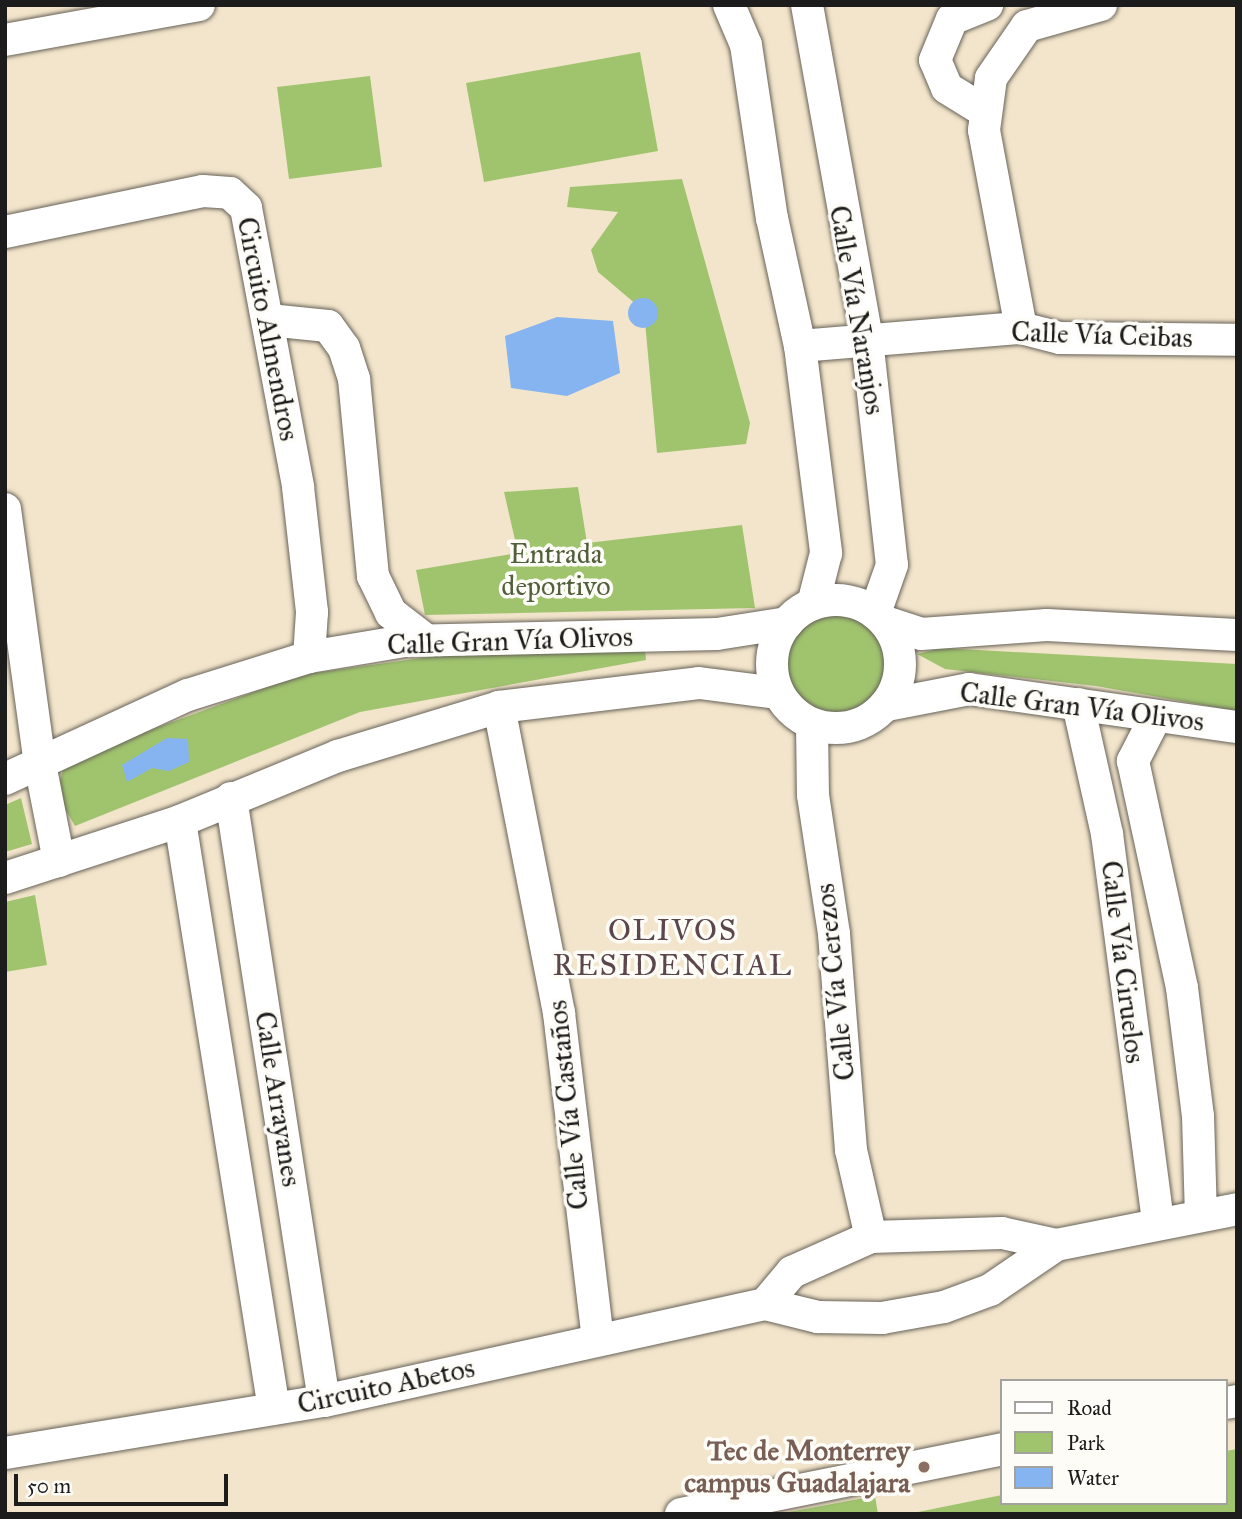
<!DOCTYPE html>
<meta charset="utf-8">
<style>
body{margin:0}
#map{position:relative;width:1242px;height:1519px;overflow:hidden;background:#f3e5cb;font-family:"IM FELL Great Primer",serif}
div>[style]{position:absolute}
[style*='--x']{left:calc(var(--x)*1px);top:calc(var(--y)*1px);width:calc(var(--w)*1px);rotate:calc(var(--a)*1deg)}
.green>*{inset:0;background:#a0c46e}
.round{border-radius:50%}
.water>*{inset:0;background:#85b4f0}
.roads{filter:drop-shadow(0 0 2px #676259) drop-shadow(0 0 2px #676259)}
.minor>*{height:32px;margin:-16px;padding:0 16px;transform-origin:16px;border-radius:16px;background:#fff}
.minor>.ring{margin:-16px;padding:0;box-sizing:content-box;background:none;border:32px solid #fff;border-radius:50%}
.dots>*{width:19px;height:19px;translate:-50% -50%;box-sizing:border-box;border:4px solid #fdfcf7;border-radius:50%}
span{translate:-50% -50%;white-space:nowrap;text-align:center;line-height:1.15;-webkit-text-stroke:7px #fdfcf7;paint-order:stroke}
.street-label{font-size:28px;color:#1c1c1c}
.park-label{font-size:28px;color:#515f3d}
.education-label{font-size:28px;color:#785e54;font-weight:700}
.right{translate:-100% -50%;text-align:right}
.neighbourhood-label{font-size:30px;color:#5b464c;letter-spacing:2px}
.frame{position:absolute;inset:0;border:7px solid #1c1c1c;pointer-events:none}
.legend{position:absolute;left:1000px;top:1379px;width:228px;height:126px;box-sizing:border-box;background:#fdfcf7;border:2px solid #a3a29f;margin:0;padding:9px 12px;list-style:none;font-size:21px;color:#1c1c1c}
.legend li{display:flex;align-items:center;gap:14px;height:35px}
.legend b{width:35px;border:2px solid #a3a29f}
.scale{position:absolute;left:14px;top:1474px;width:214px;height:32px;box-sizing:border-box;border:4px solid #1c1c1c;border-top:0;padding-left:9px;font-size:21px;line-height:24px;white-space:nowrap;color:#1c1c1c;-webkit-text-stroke:5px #fdfcf7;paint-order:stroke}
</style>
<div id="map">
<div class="green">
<i style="clip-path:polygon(640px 52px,658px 151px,484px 182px,466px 83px)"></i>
<i style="clip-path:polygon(370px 76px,382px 167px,289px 179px,277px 87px)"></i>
<i style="clip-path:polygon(682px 179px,750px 423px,746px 444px,657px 453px,644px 311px,598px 272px,591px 250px,618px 212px,567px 207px,570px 187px)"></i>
<i style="clip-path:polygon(578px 487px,587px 543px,742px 525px,755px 608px,425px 615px,416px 570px,518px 553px,504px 492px)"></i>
<i class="round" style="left:784px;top:609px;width:108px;height:108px"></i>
<i style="clip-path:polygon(645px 648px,646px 660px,360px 712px,75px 826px,56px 793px,66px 761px,300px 675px,443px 655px)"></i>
<i style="clip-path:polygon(941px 648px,1237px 664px,1237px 711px,1096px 686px,945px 669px,917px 654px)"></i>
<i style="clip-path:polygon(21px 798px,32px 844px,5px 852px,5px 805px)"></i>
<i style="clip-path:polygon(35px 895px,47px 965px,5px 972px,5px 902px)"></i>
<i style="clip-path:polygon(1237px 1449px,1237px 1514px,908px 1514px,1002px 1495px,1002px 1503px,1226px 1503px,1226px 1451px)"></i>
<i style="clip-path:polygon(875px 1496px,878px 1514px,778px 1514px)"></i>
</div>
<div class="water">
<i class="round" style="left:628px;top:298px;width:30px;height:30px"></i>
<i style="clip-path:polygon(557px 317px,613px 321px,620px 373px,567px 396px,511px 388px,505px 336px)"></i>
<i style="clip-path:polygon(167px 738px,188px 739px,189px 762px,169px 771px,152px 768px,127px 782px,122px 765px)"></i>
</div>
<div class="roads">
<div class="minor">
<i style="--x:729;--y:5;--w:43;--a:67"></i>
<i style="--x:746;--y:45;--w:175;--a:81.5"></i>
<i style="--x:772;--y:218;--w:131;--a:77.7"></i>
<i style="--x:800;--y:346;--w:209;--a:82.8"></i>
<i style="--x:826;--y:553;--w:53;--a:104.3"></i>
<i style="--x:807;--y:5;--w:339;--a:79.8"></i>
<i style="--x:867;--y:339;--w:227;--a:83.7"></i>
<i style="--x:892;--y:565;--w:51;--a:109.5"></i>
<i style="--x:5;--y:40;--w:197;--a:-10.2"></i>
<i style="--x:986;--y:112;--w:46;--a:-148.4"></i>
<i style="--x:947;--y:88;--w:30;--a:-113"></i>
<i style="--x:935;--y:60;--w:44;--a:-67.5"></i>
<i style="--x:952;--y:19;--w:38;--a:-22"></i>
<i style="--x:5;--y:232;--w:202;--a:-11.7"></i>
<i style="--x:203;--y:191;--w:27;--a:4"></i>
<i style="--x:230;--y:193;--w:22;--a:43"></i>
<i style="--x:246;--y:208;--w:284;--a:79.4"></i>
<i style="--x:298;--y:487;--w:126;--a:83.6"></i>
<i style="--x:312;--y:612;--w:45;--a:93.8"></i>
<i style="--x:269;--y:320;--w:59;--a:5.8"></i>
<i style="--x:328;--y:326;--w:27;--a:54"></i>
<i style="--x:344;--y:348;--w:33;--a:72"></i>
<i style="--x:354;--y:379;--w:198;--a:84.5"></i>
<i style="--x:373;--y:576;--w:41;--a:64.1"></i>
<i style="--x:391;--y:613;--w:44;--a:37.6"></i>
<i style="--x:1021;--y:328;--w:201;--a:-100.6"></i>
<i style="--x:984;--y:130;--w:52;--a:-82.3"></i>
<i style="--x:991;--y:78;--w:63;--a:-55.3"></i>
<i style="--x:1027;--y:26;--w:77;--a:-15.8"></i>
<i style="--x:800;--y:346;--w:222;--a:-4.7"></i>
<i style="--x:1021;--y:328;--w:40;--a:14.4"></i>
<i style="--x:1060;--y:338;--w:177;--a:0.6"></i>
<i style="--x:5;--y:509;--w:257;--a:82.2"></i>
<i style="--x:40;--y:764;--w:99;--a:78.9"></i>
<i class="ring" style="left:772px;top:600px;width:96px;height:96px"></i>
<i style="--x:885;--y:622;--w:38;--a:18"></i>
<i style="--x:921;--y:634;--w:126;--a:-4.1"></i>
<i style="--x:1047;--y:625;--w:190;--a:3"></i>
<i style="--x:1078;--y:704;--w:133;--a:77.4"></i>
<i style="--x:1107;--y:834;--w:390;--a:82.5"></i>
<i style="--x:887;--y:705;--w:84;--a:-11"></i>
<i style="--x:969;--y:689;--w:271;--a:8.1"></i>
<i style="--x:499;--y:707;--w:312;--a:78.9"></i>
<i style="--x:559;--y:1013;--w:329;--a:83.2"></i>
<i style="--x:1156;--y:716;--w:51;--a:117.1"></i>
<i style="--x:1133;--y:761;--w:232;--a:77.8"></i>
<i style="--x:1182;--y:988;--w:129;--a:82.9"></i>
<i style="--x:1198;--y:1116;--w:99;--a:88.3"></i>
<i style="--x:812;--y:725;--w:70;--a:89.2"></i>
<i style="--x:813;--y:795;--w:141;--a:81.4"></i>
<i style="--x:834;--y:934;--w:217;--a:85.5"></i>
<i style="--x:851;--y:1150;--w:89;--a:77.1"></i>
<i style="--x:5;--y:779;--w:201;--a:-24.7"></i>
<i style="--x:188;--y:695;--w:127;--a:-17.4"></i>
<i style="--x:309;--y:657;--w:97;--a:-9.5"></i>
<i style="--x:405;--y:641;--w:312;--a:-1.3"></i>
<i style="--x:717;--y:634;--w:71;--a:-8.9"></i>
<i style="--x:231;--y:798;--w:610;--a:81.23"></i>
<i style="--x:180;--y:821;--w:595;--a:80.92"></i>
<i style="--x:5;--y:878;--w:184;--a:-18"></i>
<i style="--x:180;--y:821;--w:171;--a:-22.4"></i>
<i style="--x:338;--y:756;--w:168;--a:-16.9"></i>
<i style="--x:499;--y:707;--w:201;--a:-6.8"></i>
<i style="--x:699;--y:683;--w:80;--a:7.2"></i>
<i style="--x:765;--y:1304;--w:42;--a:-49.8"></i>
<i style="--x:792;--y:1272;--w:86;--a:-23.9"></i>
<i style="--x:871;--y:1237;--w:131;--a:-1.7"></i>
<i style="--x:1002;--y:1233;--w:55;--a:12.5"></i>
<i style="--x:1226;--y:1403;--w:11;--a:-10"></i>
<i style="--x:5;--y:1453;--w:323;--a:-9.3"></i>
<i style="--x:324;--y:1401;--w:452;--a:-12.4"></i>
<i style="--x:765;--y:1304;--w:55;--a:13.8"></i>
<i style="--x:818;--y:1317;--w:64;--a:0.9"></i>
<i style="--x:882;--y:1318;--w:63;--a:-10.1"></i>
<i style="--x:944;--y:1307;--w:49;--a:-20.3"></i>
<i style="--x:990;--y:1290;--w:80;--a:-34.3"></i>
<i style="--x:1056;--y:1245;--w:185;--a:-11.2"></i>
<i style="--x:681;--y:1514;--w:328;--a:-11.4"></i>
</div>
</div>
<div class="dots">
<i style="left:924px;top:1467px;background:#8d6e63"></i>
</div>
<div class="street-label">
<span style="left:857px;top:310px;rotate:80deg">Calle Vía Naranjos</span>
<span style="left:268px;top:329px;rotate:79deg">Circuito Almendros</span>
<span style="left:1102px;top:335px;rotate:2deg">Calle Vía Ceibas</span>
<span style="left:510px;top:641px;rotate:-2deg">Calle Gran Vía Olivos</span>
<span style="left:1082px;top:707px;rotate:7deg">Calle Gran Vía Olivos</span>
<span style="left:1123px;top:962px;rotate:83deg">Calle Vía Ciruelos</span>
<span style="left:835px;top:982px;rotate:-96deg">Calle Vía Cerezos</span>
<span style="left:278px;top:1099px;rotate:81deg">Calle Arrayanes</span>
<span style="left:568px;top:1105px;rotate:-96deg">Calle Vía Castaños</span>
<span style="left:386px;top:1386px;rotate:-12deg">Circuito Abetos</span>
</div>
<div class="park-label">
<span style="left:556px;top:570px">Entrada<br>deportivo</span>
</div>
<div class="education-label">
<span class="right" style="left:910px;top:1467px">Tec de Monterrey<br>campus Guadalajara</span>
</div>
<div class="neighbourhood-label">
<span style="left:673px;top:947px">OLIVOS<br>RESIDENCIAL</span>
</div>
<div class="frame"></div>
<ul class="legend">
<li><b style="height:9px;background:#fff"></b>Road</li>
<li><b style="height:19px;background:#a0c46e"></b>Park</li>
<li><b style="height:19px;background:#85b4f0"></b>Water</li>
</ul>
<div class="scale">50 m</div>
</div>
